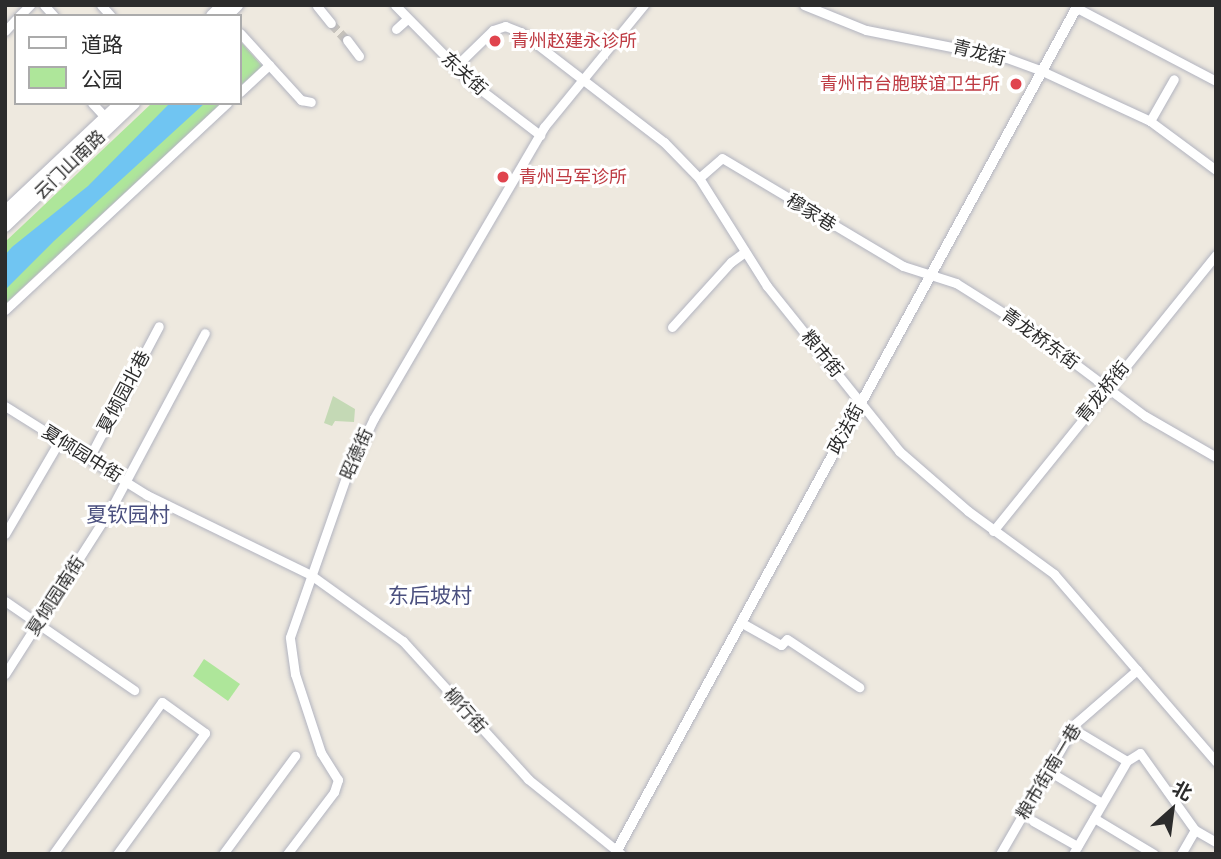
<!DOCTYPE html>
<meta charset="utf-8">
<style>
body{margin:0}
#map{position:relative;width:1221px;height:859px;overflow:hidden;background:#eee9df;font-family:"Roboto Condensed","Noto Sans SC",sans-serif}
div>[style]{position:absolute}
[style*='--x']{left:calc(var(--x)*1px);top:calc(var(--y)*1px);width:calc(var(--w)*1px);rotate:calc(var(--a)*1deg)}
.green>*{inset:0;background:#aee69a}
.cemetery>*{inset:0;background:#c4d9b5}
.water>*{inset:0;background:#70c5f2}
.minor-tunnel>*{height:9px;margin-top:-4.5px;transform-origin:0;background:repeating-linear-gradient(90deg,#c7c3bb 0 9px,transparent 0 13.5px)}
.roads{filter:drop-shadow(0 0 2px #b2b4c0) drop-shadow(0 0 2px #b2b4c0)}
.minor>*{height:9px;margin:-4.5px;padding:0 4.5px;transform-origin:4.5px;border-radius:4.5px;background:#fff}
.tertiary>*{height:10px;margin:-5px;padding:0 5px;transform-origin:5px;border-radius:5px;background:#fff}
.secondary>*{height:12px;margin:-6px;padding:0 6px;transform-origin:6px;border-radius:6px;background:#fff}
.dots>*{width:19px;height:19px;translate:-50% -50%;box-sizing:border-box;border:4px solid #fff;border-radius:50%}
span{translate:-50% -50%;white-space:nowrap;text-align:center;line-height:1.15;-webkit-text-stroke:6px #fff;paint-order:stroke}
.health-label{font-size:18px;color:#be3a42}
.left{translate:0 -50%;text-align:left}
.right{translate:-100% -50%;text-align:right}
.street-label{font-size:18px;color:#2c2c2c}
.quarter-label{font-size:21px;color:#4b507f}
.frame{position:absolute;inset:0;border:7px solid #2c2c2c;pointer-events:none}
.legend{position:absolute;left:14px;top:14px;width:228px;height:91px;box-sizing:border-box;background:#fff;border:2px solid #ababab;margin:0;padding:9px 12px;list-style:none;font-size:21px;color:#2c2c2c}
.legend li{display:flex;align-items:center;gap:14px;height:35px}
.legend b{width:35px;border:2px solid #ababab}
.north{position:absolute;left:1137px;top:775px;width:70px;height:70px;-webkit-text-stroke:5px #fff;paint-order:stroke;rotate:28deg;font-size:19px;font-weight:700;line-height:28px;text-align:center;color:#2c2c2c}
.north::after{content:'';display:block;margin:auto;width:24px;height:32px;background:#2c2c2c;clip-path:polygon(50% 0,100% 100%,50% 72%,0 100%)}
</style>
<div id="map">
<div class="green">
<i style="clip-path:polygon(240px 41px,262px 66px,240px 86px)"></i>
<i style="clip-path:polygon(152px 103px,221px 103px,5px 304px,5px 242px)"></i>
<i style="clip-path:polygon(204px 659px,240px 684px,228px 701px,193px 676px)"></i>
</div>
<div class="cemetery">
<i style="clip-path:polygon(333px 396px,355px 409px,354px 422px,335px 421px,332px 426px,324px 423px)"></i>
</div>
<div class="water">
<i style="clip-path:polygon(205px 103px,54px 241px,5px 290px,5px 255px,12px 247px,88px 186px,169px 104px)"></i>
</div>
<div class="minor-tunnel">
<i style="--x:331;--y:23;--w:23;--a:47"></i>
</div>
<div class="roads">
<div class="minor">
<i style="--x:44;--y:5;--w:15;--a:48"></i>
<i style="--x:101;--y:5;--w:15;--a:48"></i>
<i style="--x:395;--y:5;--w:110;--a:45.4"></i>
<i style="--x:472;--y:83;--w:86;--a:37.4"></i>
<i style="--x:804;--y:5;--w:67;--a:22"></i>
<i style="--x:866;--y:30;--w:144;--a:11.2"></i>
<i style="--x:1007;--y:58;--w:37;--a:20"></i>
<i style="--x:1042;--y:71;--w:119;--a:24.8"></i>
<i style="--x:1150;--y:121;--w:82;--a:36.6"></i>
<i style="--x:317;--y:6;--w:22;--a:51"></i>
<i style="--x:1077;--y:8;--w:157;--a:27.7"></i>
<i style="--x:19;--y:16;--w:16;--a:-45"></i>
<i style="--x:396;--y:29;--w:15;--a:-42"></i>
<i style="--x:5;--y:31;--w:16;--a:-47"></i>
<i style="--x:240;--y:33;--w:91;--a:47.7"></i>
<i style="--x:301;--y:100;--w:10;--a:11"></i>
<i style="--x:347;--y:40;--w:20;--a:53"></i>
<i style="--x:455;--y:67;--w:53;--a:-44.2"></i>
<i style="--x:493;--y:30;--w:13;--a:-18"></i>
<i style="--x:505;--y:26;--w:17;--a:21"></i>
<i style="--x:521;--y:32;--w:180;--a:37.6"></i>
<i style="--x:664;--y:142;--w:50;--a:45.8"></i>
<i style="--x:699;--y:178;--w:128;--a:57.8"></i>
<i style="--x:767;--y:286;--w:211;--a:51.3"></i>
<i style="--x:899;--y:451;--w:91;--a:41"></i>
<i style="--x:968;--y:511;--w:107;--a:36.2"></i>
<i style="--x:1054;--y:574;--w:248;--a:49.2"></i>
<i style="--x:240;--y:92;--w:40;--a:-43"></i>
<i style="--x:92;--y:103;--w:21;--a:47"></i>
<i style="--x:1150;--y:121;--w:48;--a:-60.3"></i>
<i style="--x:699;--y:178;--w:30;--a:-41"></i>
<i style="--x:722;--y:158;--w:211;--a:30.8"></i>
<i style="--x:903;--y:266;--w:56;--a:17.8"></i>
<i style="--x:956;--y:283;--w:86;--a:32.2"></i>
<i style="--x:1029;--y:329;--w:145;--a:36.9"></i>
<i style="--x:1145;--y:416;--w:82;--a:30"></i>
<i style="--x:5;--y:310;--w:304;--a:-43"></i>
<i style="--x:672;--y:327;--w:88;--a:-47.8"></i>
<i style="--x:731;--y:262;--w:17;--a:-36"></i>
<i style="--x:5;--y:406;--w:168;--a:32.1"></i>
<i style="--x:147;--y:495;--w:182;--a:26"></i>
<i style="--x:311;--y:575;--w:113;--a:35.7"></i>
<i style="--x:403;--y:641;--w:186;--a:47.8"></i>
<i style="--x:528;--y:779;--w:119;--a:38.9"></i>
<i style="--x:89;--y:458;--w:149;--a:-62.1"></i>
<i style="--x:993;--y:531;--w:355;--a:-51.1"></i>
<i style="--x:5;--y:534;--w:109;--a:-59.7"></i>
<i style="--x:5;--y:601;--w:157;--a:34.6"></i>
<i style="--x:742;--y:623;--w:45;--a:29.4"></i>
<i style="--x:781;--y:645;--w:8;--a:-45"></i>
<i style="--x:787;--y:639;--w:87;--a:33.7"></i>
<i style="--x:5;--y:674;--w:198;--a:-57.4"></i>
<i style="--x:112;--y:507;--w:197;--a:-61.9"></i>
<i style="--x:1082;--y:734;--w:52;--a:31"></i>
<i style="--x:1127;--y:761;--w:15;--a:-32"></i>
<i style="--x:1140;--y:753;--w:95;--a:54.5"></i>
<i style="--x:1195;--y:830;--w:24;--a:30"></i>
<i style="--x:1057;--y:776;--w:52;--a:31"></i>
<i style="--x:1094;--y:818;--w:70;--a:31"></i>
<i style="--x:1033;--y:821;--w:51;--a:29.6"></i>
<i style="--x:53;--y:854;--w:187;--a:-54.4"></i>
<i style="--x:162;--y:702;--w:53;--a:35.8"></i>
<i style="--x:205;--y:733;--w:150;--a:126"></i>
<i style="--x:223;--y:854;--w:122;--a:-53.7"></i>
<i style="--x:287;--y:854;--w:78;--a:-52.8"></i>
<i style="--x:334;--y:792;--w:13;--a:-72"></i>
<i style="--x:338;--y:780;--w:32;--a:-122"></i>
<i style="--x:321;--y:753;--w:83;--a:-108.2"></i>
<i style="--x:295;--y:674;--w:37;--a:-98"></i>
<i style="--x:290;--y:637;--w:173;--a:-70.7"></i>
<i style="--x:347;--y:474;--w:62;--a:-64.3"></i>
<i style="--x:374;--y:418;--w:337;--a:-59.7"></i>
<i style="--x:544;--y:127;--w:158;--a:-50.7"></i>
<i style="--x:1000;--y:854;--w:151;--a:-59.9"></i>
<i style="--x:1076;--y:723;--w:81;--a:-41"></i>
<i style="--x:1073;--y:854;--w:108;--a:-59.9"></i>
<i style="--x:1181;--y:854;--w:28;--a:-60"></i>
</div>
<div class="tertiary">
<i style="--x:615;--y:854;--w:967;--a:-61.39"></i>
</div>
<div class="secondary">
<i style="--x:212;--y:16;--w:16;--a:-45"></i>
<i style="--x:226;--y:16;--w:16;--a:-45"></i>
<i style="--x:5;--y:212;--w:159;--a:-43.2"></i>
<i style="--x:5;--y:226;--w:178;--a:-43.6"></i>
</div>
</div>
<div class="dots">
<i style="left:495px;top:41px;background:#e0444e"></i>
<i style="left:1016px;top:84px;background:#e0444e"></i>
<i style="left:503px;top:177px;background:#e0444e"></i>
</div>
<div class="health-label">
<span class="left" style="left:511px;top:41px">青州赵建永诊所</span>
<span class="right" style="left:1000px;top:84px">青州市台胞联谊卫生所</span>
<span class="left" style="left:519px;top:177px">青州马军诊所</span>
</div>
<div class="street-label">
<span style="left:979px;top:53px;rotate:14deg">青龙街</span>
<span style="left:464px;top:74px;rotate:42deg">东关街</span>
<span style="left:70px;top:165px;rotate:-44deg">云门山南路</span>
<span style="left:811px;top:213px;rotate:32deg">穆家巷</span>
<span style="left:1040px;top:339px;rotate:36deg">青龙桥东街</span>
<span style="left:822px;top:354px;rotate:51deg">粮市街</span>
<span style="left:124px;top:392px;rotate:-62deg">夏倾园北巷</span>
<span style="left:1103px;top:392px;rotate:-51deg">青龙桥街</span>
<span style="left:846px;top:429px;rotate:-62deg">政法街</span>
<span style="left:82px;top:454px;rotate:32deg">夏倾园中街</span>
<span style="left:357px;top:454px;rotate:-66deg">昭德街</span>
<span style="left:56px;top:596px;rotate:-57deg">夏倾园南街</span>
<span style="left:465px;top:711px;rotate:48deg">柳行街</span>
<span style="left:1049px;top:772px;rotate:-59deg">粮市街南一巷</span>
</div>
<div class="quarter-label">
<span style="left:128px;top:515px">夏钦园村</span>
<span style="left:430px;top:596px">东后坡村</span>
</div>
<div class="frame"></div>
<ul class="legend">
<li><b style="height:9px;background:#fff"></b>道路</li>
<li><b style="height:19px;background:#aee69a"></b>公园</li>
</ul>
<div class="north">北</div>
</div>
